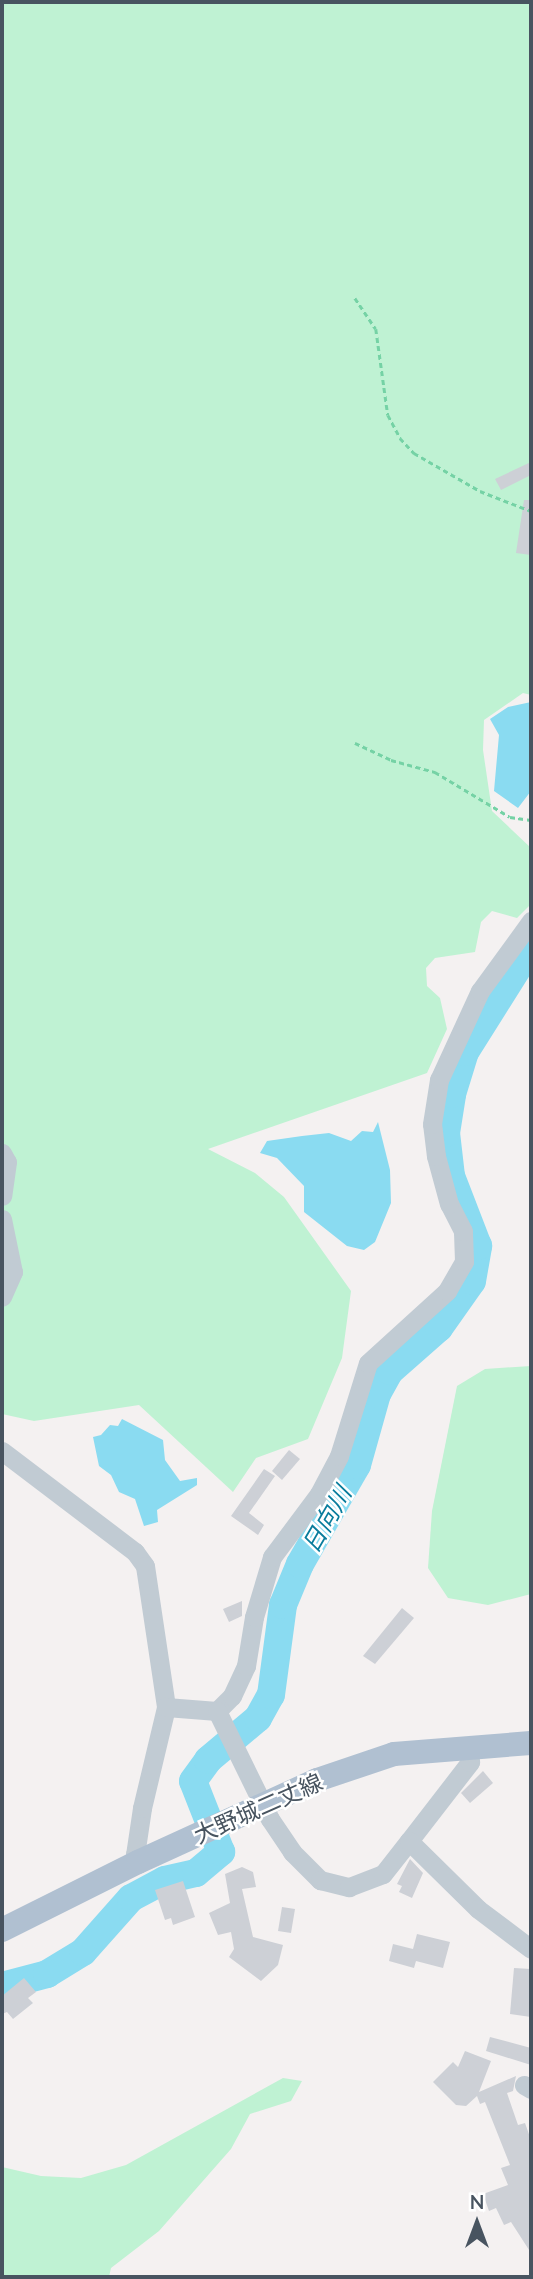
<!DOCTYPE html>
<meta charset="utf-8">
<style>
body{margin:0}
#map{position:relative;width:533px;height:2279px;overflow:hidden;background:#f4f1f1;font-family:Lato,"Noto Sans JP",sans-serif}
div>[style]{position:absolute}
[style*='--x']{left:calc(var(--x)*1px);top:calc(var(--y)*1px);width:calc(var(--w)*1px);rotate:calc(var(--a)*1deg)}
.green>*{inset:0;background:#bff2d3}
.water>*{inset:0;background:#8adbf1}
.river>*{height:28px;margin:-14px;padding:0 14px;transform-origin:14px;border-radius:14px;background:#8adbf1}
.building>*{inset:0;background:#cdd0d6}
.path>*{height:2.5px;margin-top:-1.25px;transform-origin:0;background:repeating-linear-gradient(90deg,#75d2a5 0 5px,transparent 0 8.5px)}
.minor>*{height:19px;margin:-9.5px;padding:0 9.5px;transform-origin:9.5px;border-radius:9.5px;background:#c1cbd3}
.major>*{height:24px;margin:-12px;padding:0 12px;transform-origin:12px;border-radius:12px;background:#b0c0d1}
.major-bridge>*{height:24px;margin:-12px;padding:0 12px;transform-origin:12px;border-radius:12px;background:#b0c0d1}
span{translate:-50% -50%;white-space:nowrap;text-align:center;line-height:1.15;-webkit-text-stroke:5px #fff;paint-order:stroke}
.street-label{font-size:23px;color:#485460}
.water-label{font-size:24px;color:#087c9c;font-style:italic}
.frame{position:absolute;inset:0;border:4px solid #485460;pointer-events:none}
.north{position:absolute;left:442px;top:2188px;width:70px;height:70px;-webkit-text-stroke:5px #fff;paint-order:stroke;rotate:0deg;font-size:19px;font-weight:700;line-height:28px;text-align:center;color:#485460}
.north::after{content:'';display:block;margin:auto;width:24px;height:32px;background:#485460;clip-path:polygon(50% 0,100% 100%,50% 72%,0 100%)}
</style>
<div id="map">
<div class="green">
<i style="clip-path:polygon(2px 2px,531px 2px,531px 695px,523px 693px,484px 720px,483px 750px,492px 811px,531px 848px,531px 904px,517px 918px,492px 911px,481px 922px,475px 952px,435px 958px,426px 968px,427px 986px,440px 998px,447px 1029px,427px 1073px,208px 1149px,255px 1173px,284px 1197px,351px 1291px,342px 1358px,308px 1439px,256px 1458px,233px 1492px,139px 1405px,34px 1421px,2px 1414px)"></i>
<i style="clip-path:polygon(531px 1366px,531px 1594px,488px 1605px,448px 1598px,428px 1568px,432px 1511px,457px 1386px,485px 1369px)"></i>
<i style="clip-path:polygon(283px 2078px,302px 2081px,291px 2101px,250px 2114px,231px 2149px,159px 2231px,111px 2268px,109px 2277px,2px 2277px,2px 2167px,41px 2176px,81px 2178px,126px 2165px)"></i>
</div>
<div class="water">
<i style="clip-path:polygon(531px 702px,531px 791px,518px 808px,494px 791px,499px 735px,490px 719px,508px 707px)"></i>
<i style="clip-path:polygon(378px 1122px,390px 1170px,391px 1203px,375px 1242px,364px 1250px,347px 1246px,304px 1212px,304px 1186px,277px 1158px,260px 1153px,267px 1141px,302px 1136px,329px 1133px,351px 1141px,362px 1131px,373px 1132px)"></i>
<i style="clip-path:polygon(122px 1419px,163px 1440px,165px 1460px,180px 1481px,197px 1478px,197px 1485px,157px 1510px,158px 1522px,144px 1526px,135px 1499px,119px 1492px,111px 1475px,99px 1466px,93px 1437px,101px 1435px,110px 1425px,118px 1426px)"></i>
</div>
<div class="river">
<i style="--x:2;--y:1986;--w:47;--a:-14.9"></i>
<i style="--x:47;--y:1974;--w:42;--a:-31.4"></i>
<i style="--x:83;--y:1952;--w:72;--a:-48.4"></i>
<i style="--x:131;--y:1898;--w:38;--a:-28"></i>
<i style="--x:165;--y:1880;--w:32;--a:-13"></i>
<i style="--x:196;--y:1873;--w:33;--a:-40"></i>
<i style="--x:221;--y:1852;--w:76;--a:-111.5"></i>
<i style="--x:193;--y:1781;--w:26;--a:-54"></i>
<i style="--x:208;--y:1760;--w:65;--a:-40"></i>
<i style="--x:258;--y:1718;--w:26;--a:-61"></i>
<i style="--x:271;--y:1695;--w:91;--a:-82.4"></i>
<i style="--x:283;--y:1605;--w:44;--a:-67.5"></i>
<i style="--x:300;--y:1564;--w:114;--a:-60.1"></i>
<i style="--x:357;--y:1465;--w:74;--a:-74.3"></i>
<i style="--x:377;--y:1394;--w:26;--a:-61"></i>
<i style="--x:390;--y:1371;--w:65;--a:-41.3"></i>
<i style="--x:439;--y:1328;--w:57;--a:-54.9"></i>
<i style="--x:472;--y:1281;--w:36;--a:-80"></i>
<i style="--x:478;--y:1246;--w:75;--a:-111.1"></i>
<i style="--x:451;--y:1176;--w:43;--a:-96.6"></i>
<i style="--x:446;--y:1133;--w:39;--a:-81"></i>
<i style="--x:452;--y:1094;--w:44;--a:-72.8"></i>
<i style="--x:465;--y:1052;--w:124;--a:-57.8"></i>
</div>
<div class="building">
<i style="clip-path:polygon(531px 462px,531px 475px,501px 490px,495px 479px)"></i>
<i style="clip-path:polygon(524px 500px,531px 500px,531px 555px,516px 553px)"></i>
<i style="clip-path:polygon(289px 1450px,300px 1459px,282px 1480px,272px 1471px)"></i>
<i style="clip-path:polygon(264px 1469px,275px 1476px,249px 1513px,264px 1525px,258px 1535px,231px 1516px)"></i>
<i style="clip-path:polygon(242px 1601px,242px 1616px,229px 1622px,223px 1609px)"></i>
<i style="clip-path:polygon(402px 1608px,414px 1618px,375px 1664px,363px 1656px)"></i>
<i style="clip-path:polygon(483px 1771px,493px 1783px,470px 1803px,461px 1793px)"></i>
<i style="clip-path:polygon(410px 1859px,423px 1873px,412px 1898px,399px 1892px,402px 1886px,397px 1884px)"></i>
<i style="clip-path:polygon(242px 1867px,253px 1872px,256px 1887px,242px 1889px,253px 1937px,283px 1945px,278px 1965px,261px 1981px,229px 1957px,234px 1949px,231px 1932px,218px 1935px,209px 1913px,230px 1903px,225px 1874px)"></i>
<i style="clip-path:polygon(183px 1881px,195px 1917px,173px 1925px,171px 1918px,165px 1920px,155px 1890px)"></i>
<i style="clip-path:polygon(282px 1907px,295px 1909px,291px 1933px,278px 1931px)"></i>
<i style="clip-path:polygon(417px 1934px,450px 1942px,443px 1968px,416px 1961px,414px 1968px,389px 1961px,393px 1944px,413px 1949px)"></i>
<i style="clip-path:polygon(514px 1968px,531px 1969px,531px 2017px,510px 2014px)"></i>
<i style="clip-path:polygon(24px 1978px,36px 1992px,28px 1998px,33px 2003px,13px 2019px,7px 2012px,2px 2014px,2px 1996px)"></i>
<i style="clip-path:polygon(490px 2037px,531px 2048px,531px 2065px,486px 2051px)"></i>
<i style="clip-path:polygon(465px 2051px,491px 2061px,479px 2092px,516px 2076px,513px 2091px,507px 2093px,518px 2125px,525px 2123px,531px 2140px,531px 2253px,511px 2222px,504px 2225px,496px 2208px,489px 2211px,483px 2194px,508px 2185px,501px 2168px,510px 2165px,485px 2102px,480px 2104px,477px 2096px,466px 2106px,456px 2105px,433px 2082px,453px 2062px,458px 2067px)"></i>
</div>
<div class="path">
<i style="--x:355;--y:298;--w:37;--a:56"></i>
<i style="--x:376;--y:329;--w:87;--a:82.1"></i>
<i style="--x:388;--y:415;--w:26;--a:62"></i>
<i style="--x:400;--y:438;--w:21;--a:47"></i>
<i style="--x:414;--y:453;--w:76;--a:29.9"></i>
<i style="--x:480;--y:491;--w:55;--a:21.4"></i>
<i style="--x:355;--y:743;--w:40;--a:25"></i>
<i style="--x:391;--y:760;--w:46;--a:15.3"></i>
<i style="--x:435;--y:772;--w:87;--a:31"></i>
<i style="--x:510;--y:817;--w:21;--a:8"></i>
</div>
<div class="minor">
<i style="--x:2;--y:1153;--w:10;--a:61"></i>
<i style="--x:7;--y:1162;--w:34;--a:98"></i>
<i style="--x:2;--y:1219;--w:54;--a:78.3"></i>
<i style="--x:13;--y:1272;--w:27;--a:114"></i>
<i style="--x:2;--y:1451;--w:167;--a:37.2"></i>
<i style="--x:135;--y:1552;--w:17;--a:54"></i>
<i style="--x:145;--y:1566;--w:143;--a:81.5"></i>
<i style="--x:217;--y:1711;--w:21;--a:-45"></i>
<i style="--x:232;--y:1696;--w:33;--a:-65"></i>
<i style="--x:246;--y:1666;--w:50;--a:-80.7"></i>
<i style="--x:254;--y:1617;--w:63;--a:-73.3"></i>
<i style="--x:272;--y:1557;--w:79;--a:-53.3"></i>
<i style="--x:319;--y:1494;--w:43;--a:-62.2"></i>
<i style="--x:339;--y:1456;--w:97;--a:-72.7"></i>
<i style="--x:368;--y:1363;--w:107;--a:-42.3"></i>
<i style="--x:447;--y:1291;--w:34;--a:-60"></i>
<i style="--x:464;--y:1261;--w:30;--a:-92"></i>
<i style="--x:463;--y:1231;--w:30;--a:-117"></i>
<i style="--x:449;--y:1204;--w:50;--a:-105.2"></i>
<i style="--x:436;--y:1156;--w:32;--a:-97"></i>
<i style="--x:432;--y:1124;--w:45;--a:-81"></i>
<i style="--x:439;--y:1080;--w:98;--a:-65.3"></i>
<i style="--x:480;--y:991;--w:87;--a:-53.9"></i>
<i style="--x:409;--y:1841;--w:100;--a:-52.3"></i>
<i style="--x:470;--y:1762;--w:16;--a:-94"></i>
<i style="--x:138;--y:1862;--w:8;--a:-113"></i>
<i style="--x:135;--y:1855;--w:48;--a:-81.5"></i>
<i style="--x:142;--y:1808;--w:104;--a:-76.6"></i>
<i style="--x:166;--y:1707;--w:51;--a:4.5"></i>
<i style="--x:217;--y:1711;--w:120;--a:63.9"></i>
<i style="--x:270;--y:1819;--w:40;--a:56"></i>
<i style="--x:292;--y:1852;--w:40;--a:45"></i>
<i style="--x:320;--y:1880;--w:30;--a:14"></i>
<i style="--x:349;--y:1887;--w:36;--a:-21"></i>
<i style="--x:383;--y:1874;--w:42;--a:-51.8"></i>
<i style="--x:409;--y:1841;--w:97;--a:44.6"></i>
<i style="--x:478;--y:1909;--w:66;--a:37"></i>
<i style="--x:524;--y:2085;--w:8;--a:30"></i>
</div>
<div class="major">
<i style="--x:317;--y:1780;--w:81;--a:-18.7"></i>
<i style="--x:394;--y:1754;--w:137;--a:-4.6"></i>
<i style="--x:2;--y:1930;--w:152;--a:-26.6"></i>
</div>
<div class="major-bridge">
<i style="--x:138;--y:1862;--w:197;--a:-24.6"></i>
</div>
<div class="street-label">
<span style="left:258px;top:1808px;rotate:-24deg">大野城二丈線</span>
</div>
<div class="water-label">
<span style="left:326px;top:1519px;rotate:-60deg">日向川</span>
</div>
<div class="frame"></div>
<div class="north">N</div>
</div>
